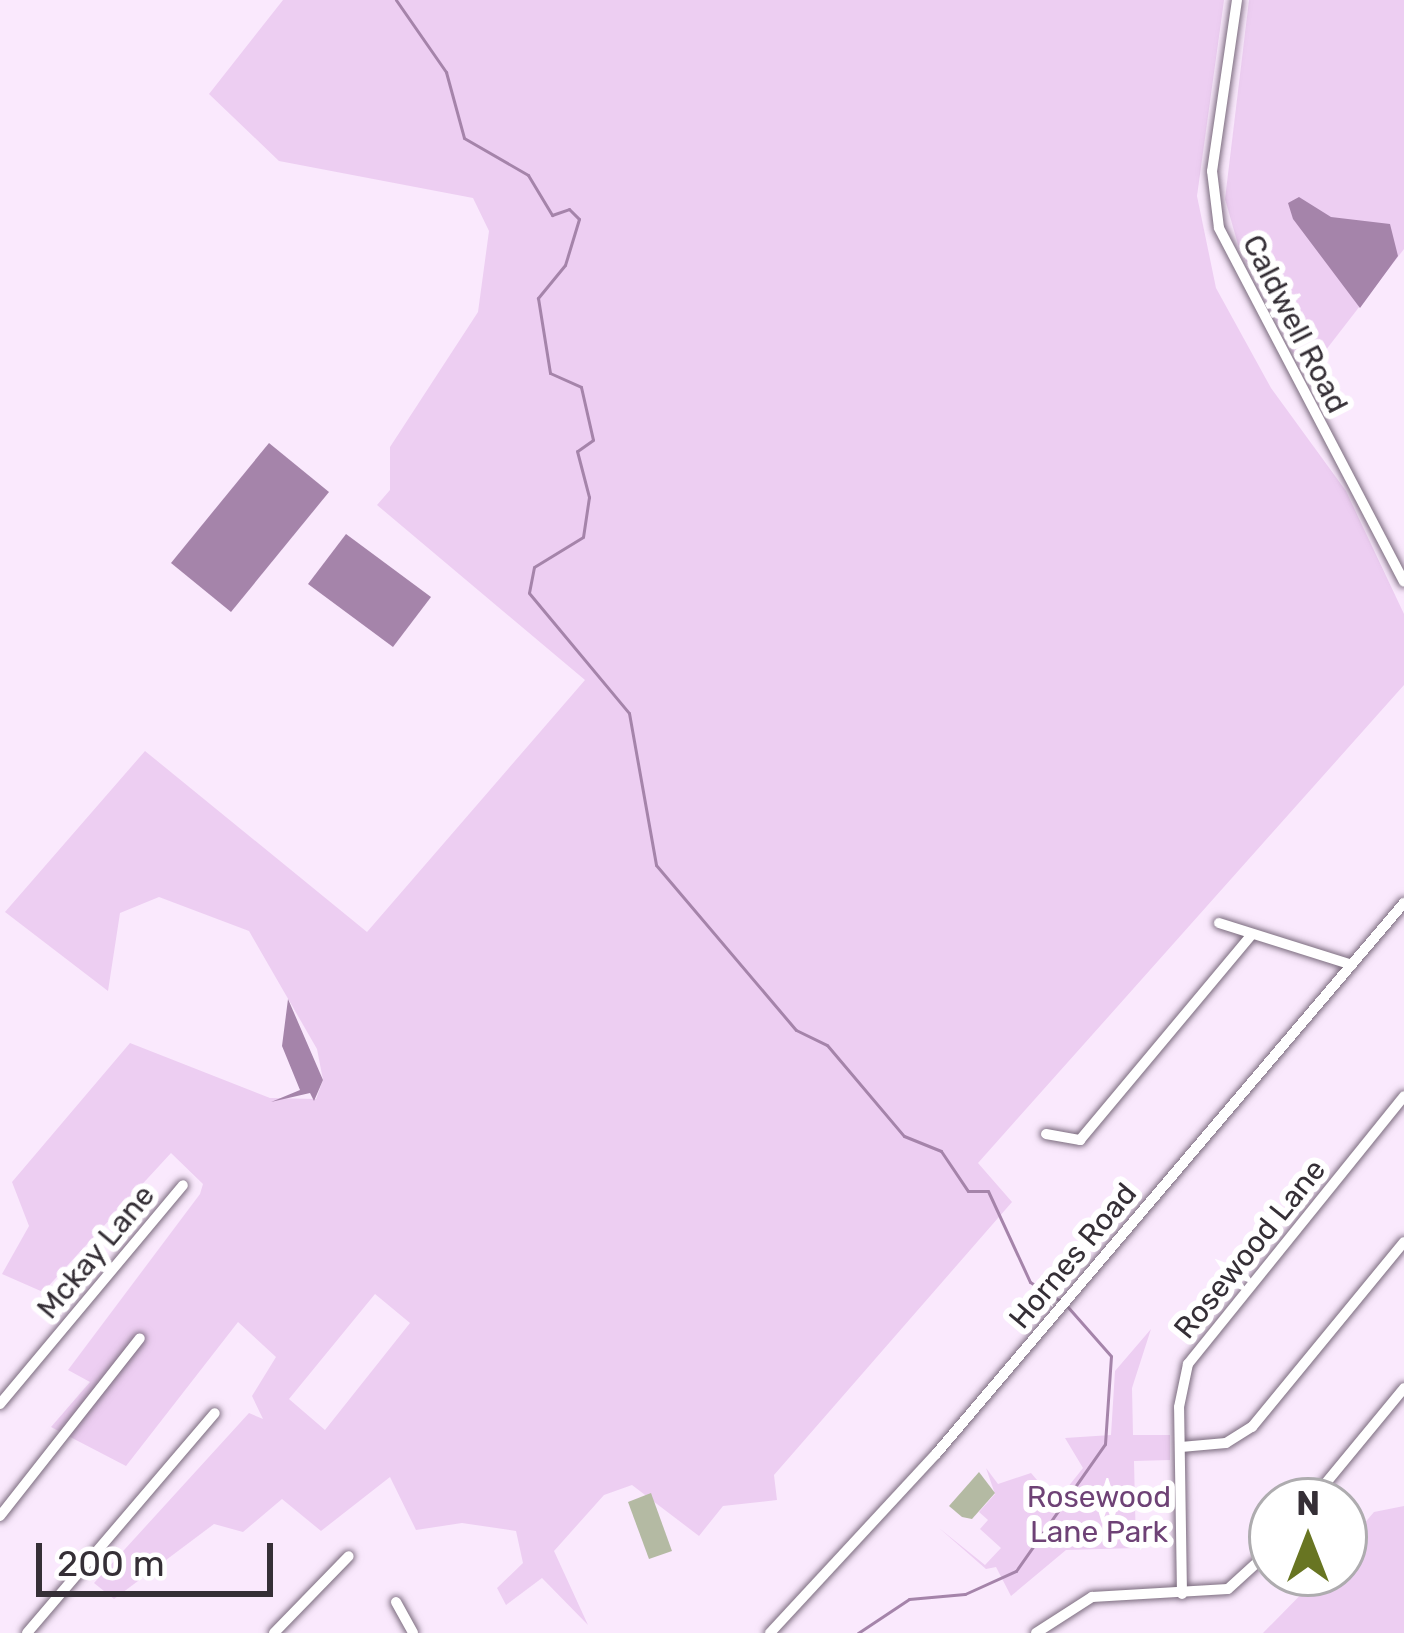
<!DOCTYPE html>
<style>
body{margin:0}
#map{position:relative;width:1404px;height:1633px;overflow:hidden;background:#fae9fd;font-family:Rubik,sans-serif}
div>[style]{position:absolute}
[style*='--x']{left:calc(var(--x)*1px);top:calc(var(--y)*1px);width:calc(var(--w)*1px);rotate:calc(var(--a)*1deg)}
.green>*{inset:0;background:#edcef2}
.water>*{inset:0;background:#a584aa}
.stream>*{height:3px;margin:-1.5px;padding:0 1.5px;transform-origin:1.5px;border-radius:1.5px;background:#a584aa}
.building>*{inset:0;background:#b4baa3}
.roads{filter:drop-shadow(0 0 3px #7b6c7e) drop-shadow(0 0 3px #7b6c7e)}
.minor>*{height:10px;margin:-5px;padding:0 5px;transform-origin:5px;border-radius:5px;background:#fff}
span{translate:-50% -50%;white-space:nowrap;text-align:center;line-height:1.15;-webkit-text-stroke:12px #fff;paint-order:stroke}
.street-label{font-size:30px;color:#352f36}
.park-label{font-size:30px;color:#6e4276}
.north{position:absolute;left:1248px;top:1477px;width:120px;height:120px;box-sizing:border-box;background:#fff;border:3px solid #aeacaf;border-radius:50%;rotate:0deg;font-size:33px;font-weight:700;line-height:48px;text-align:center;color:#352f36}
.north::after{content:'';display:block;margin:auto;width:42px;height:54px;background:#687522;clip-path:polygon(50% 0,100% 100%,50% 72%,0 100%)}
.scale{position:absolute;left:36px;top:1543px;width:237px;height:54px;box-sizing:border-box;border:6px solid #352f36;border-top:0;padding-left:15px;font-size:36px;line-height:42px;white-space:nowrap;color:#352f36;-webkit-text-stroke:9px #fff;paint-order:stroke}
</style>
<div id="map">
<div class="green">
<i style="clip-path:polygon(evenodd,283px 0,1224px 0,1197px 196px,1216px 288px,1271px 388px,1346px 491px,1404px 614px,1404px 685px,978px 1163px,1012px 1202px,774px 1475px,777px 1500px,723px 1506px,699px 1536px,632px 1485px,604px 1495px,554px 1551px,588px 1625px,542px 1578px,506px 1605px,497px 1588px,523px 1563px,516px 1531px,462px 1523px,416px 1530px,390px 1477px,321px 1531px,282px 1499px,243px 1532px,214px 1524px,114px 1599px,94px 1583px,249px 1413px,263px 1419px,252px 1396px,276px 1357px,238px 1322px,126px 1466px,51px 1427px,90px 1382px,68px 1370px,200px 1194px,203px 1184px,171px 1153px,43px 1292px,2px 1274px,29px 1226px,12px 1182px,130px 1043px,270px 1098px,316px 1099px,323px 1080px,317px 1049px,249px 931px,159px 897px,120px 913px,108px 991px,5px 912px,145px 751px,367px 932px,585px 680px,377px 505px,390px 490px,390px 447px,478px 312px,489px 231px,473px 198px,279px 161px,209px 94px,283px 0,375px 1294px,410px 1323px,325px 1430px,289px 1399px,375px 1294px)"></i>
<i style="clip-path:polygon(1249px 0,1404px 0,1404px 249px,1305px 377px,1239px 248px,1225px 199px)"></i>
<i style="clip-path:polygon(1151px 1329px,1132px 1388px,1133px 1435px,1170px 1435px,1170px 1460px,1134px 1461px,1136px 1548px,1066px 1550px,1011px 1596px,996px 1567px,986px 1569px,939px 1528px,985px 1565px,1001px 1548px,980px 1529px,988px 1520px,979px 1512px,995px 1494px,986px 1468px,998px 1484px,1031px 1473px,1056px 1502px,1083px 1468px,1065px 1438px,1111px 1435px,1115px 1371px)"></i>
<i style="clip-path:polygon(1404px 1506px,1404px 1633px,1263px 1633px,1322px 1573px,1344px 1573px,1344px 1547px,1374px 1512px)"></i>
</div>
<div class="water">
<i style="clip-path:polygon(1299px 197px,1331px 217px,1390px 224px,1398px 256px,1360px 308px,1293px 219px,1288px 203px)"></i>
<i style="clip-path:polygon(269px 443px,329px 492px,231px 612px,171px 563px)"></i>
<i style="clip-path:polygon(346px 534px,431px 597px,393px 647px,308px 584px)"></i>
<i style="clip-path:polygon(288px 999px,323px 1080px,314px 1101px,310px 1093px,271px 1102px,300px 1090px,282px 1046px)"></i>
</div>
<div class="stream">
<i style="--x:396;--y:0;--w:88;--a:55.2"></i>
<i style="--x:446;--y:72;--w:68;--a:74.7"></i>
<i style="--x:464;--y:138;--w:74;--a:30"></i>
<i style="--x:528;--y:175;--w:47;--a:59"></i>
<i style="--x:552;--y:215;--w:18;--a:-19"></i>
<i style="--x:569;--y:209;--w:14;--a:45"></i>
<i style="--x:579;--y:219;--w:48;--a:106.9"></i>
<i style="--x:565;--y:265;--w:43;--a:129.3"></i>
<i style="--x:538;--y:298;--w:76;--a:80.9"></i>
<i style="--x:550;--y:373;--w:34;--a:24"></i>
<i style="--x:581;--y:387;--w:54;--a:77.2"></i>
<i style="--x:593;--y:440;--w:19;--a:145"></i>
<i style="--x:577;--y:451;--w:48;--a:75.4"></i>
<i style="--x:589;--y:497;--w:40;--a:98.5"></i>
<i style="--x:583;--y:537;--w:57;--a:148.5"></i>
<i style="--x:534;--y:567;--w:26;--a:101"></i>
<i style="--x:529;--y:593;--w:156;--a:50.2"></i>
<i style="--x:629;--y:713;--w:154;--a:79.9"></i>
<i style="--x:656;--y:865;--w:216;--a:49.7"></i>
<i style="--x:796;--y:1030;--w:34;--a:26"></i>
<i style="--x:827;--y:1045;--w:119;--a:49.8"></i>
<i style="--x:904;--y:1136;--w:40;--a:22"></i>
<i style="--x:941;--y:1151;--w:48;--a:56"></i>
<i style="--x:968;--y:1191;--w:20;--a:0"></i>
<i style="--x:988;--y:1191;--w:100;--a:65.2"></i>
<i style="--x:1030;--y:1282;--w:36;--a:32"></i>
<i style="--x:858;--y:1633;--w:61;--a:-33.7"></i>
<i style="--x:909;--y:1599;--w:56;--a:-5.1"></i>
<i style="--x:965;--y:1594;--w:56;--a:-24.3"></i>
<i style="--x:1016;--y:1571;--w:155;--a:-55"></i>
<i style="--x:1105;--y:1444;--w:88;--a:-86.1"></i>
<i style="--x:1111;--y:1356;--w:65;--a:-131.3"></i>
</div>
<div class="building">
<i style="clip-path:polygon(979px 1472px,995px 1493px,972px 1519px,962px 1517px,949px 1506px)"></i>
<i style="clip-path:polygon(651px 1493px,672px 1551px,649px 1559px,628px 1502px)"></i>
</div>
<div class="roads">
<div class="minor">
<i style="--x:1237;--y:0;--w:173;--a:98.3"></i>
<i style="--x:1212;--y:171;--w:57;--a:83"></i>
<i style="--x:1219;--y:228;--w:399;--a:62.4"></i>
<i style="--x:1219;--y:923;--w:139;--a:17.5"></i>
<i style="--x:1046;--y:1134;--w:35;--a:10"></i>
<i style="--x:1080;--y:1140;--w:268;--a:-50.1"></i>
<i style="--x:0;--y:1404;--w:285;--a:-50.1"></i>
<i style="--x:1181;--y:1447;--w:45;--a:-5.1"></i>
<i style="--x:1226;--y:1443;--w:31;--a:-32"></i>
<i style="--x:1252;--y:1427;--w:239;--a:-50.6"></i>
<i style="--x:1311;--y:1501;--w:146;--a:-50.5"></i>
<i style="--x:0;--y:1516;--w:226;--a:-51.8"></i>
<i style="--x:1182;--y:1594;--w:187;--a:-90.9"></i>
<i style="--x:1179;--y:1407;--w:44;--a:-78.2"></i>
<i style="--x:1188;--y:1364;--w:344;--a:-51.1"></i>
<i style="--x:396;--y:1602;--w:35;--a:61"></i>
<i style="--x:27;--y:1633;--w:289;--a:-49.5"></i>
<i style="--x:274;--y:1633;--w:107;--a:-45.8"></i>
<i style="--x:770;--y:1633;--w:244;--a:-47.2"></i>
<i style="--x:936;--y:1454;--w:723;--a:-49.66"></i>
<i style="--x:1036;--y:1633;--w:67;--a:-32.7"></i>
<i style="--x:1092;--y:1597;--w:136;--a:-3.4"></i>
<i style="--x:1228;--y:1589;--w:59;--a:-42.3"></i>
</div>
</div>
<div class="street-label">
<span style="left:1295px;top:324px;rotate:63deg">Caldwell Road</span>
<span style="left:1250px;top:1249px;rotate:-51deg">Rosewood Lane</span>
<span style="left:96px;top:1252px;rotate:-50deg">Mckay Lane</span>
<span style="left:1073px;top:1256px;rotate:-50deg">Hornes Road</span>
</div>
<div class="park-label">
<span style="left:1099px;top:1514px">Rosewood<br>Lane Park</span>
</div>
<div class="north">N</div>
<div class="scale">200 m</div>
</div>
